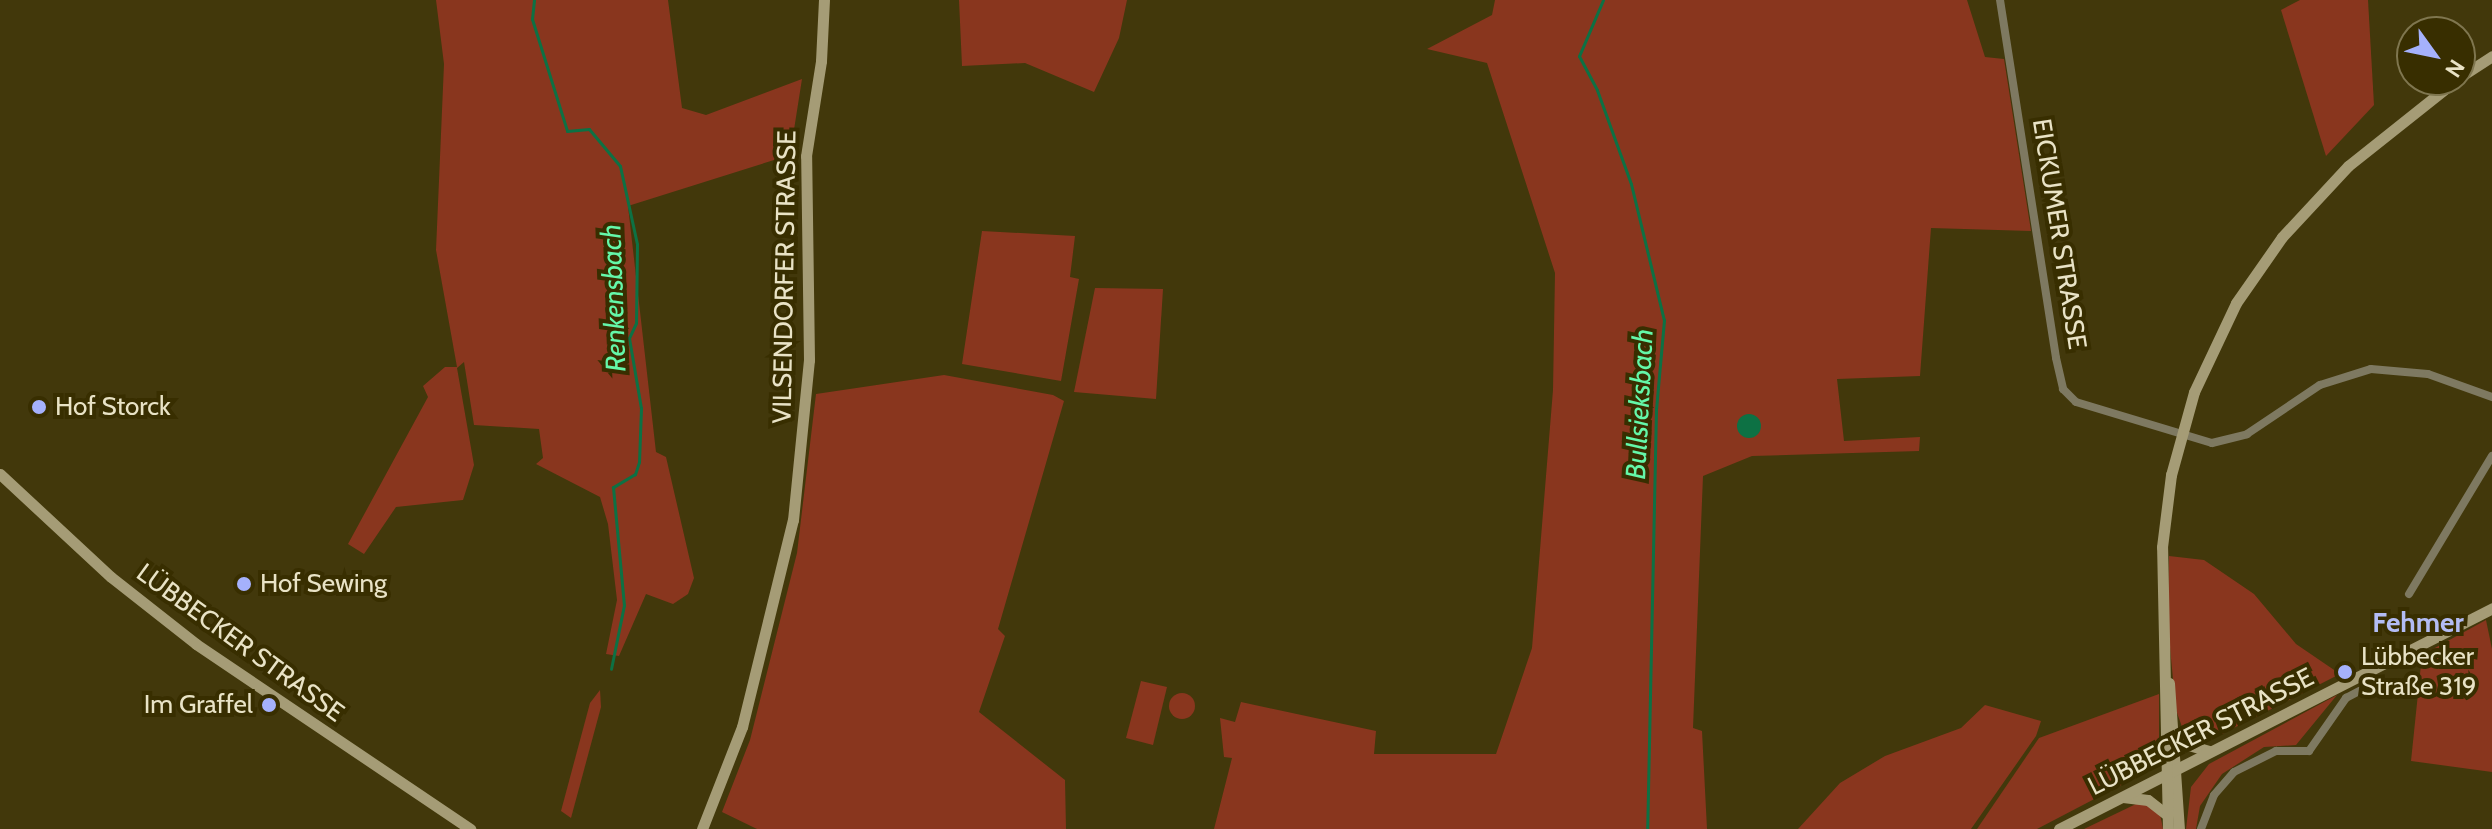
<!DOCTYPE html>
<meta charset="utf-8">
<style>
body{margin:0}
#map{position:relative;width:2492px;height:829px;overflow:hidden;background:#42380b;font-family:Cabin,sans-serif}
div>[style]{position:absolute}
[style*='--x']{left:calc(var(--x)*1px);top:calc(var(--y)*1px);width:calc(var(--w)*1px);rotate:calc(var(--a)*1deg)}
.green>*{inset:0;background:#89361e}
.round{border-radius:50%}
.water>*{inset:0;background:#0d7144}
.stream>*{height:3px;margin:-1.5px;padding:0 1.5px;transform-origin:1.5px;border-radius:1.5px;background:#0d7144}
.street>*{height:8px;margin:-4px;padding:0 4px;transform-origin:4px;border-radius:4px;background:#7e7961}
.secondary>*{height:11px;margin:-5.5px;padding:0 5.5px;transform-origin:5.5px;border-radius:5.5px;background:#a59c76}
.dots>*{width:22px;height:22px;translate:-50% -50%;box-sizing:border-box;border:4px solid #382e00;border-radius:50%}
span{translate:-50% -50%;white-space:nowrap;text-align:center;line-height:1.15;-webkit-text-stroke:8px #382e00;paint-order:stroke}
.street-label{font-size:26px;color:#e9e3c6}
.poi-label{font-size:26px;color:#e9e3c6}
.left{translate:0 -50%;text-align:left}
.right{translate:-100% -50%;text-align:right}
.water-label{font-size:28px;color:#64f8a9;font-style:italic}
.neighbourhood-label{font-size:28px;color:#b3bcf4;font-weight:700}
.north{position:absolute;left:2396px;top:16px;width:80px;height:80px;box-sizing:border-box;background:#382e00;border:2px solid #7f764f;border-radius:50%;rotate:123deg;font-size:22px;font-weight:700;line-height:32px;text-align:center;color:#e9e3c6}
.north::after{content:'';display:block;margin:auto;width:28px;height:36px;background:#a5b1fc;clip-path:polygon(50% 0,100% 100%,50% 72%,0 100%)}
</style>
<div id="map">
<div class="green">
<i style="clip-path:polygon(436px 0,668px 0,682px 108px,706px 115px,802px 79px,790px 155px,628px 206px,656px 452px,666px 457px,694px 578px,688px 594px,673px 604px,646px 594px,619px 656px,606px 654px,617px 600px,608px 524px,600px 497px,536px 464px,543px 458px,539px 429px,474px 425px,464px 362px,457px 368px,474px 465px,463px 500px,396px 507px,364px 554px,348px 544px,428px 397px,423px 386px,445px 367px,457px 367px,436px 250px,444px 64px)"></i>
<i style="clip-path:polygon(959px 0,1127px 0,1119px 38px,1094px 92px,1025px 63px,962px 66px)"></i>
<i style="clip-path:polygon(1495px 0,1967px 0,1985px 57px,2004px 59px,2031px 231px,1931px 228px,1920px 376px,1837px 379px,1844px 441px,1920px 437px,1919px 451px,1752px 456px,1703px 476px,1693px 728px,1702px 731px,1707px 829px,1214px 829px,1232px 758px,1224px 757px,1220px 718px,1235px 722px,1241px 702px,1376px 731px,1374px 754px,1496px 754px,1532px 648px,1553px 390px,1555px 273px,1487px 63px,1427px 49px,1492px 15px)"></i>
<i style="clip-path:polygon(2300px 0,2368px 0,2374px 105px,2326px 156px,2281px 10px)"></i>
<i style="clip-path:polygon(982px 231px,1075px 236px,1070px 277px,1079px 279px,1061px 381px,962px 364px)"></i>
<i style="clip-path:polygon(1095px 288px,1163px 289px,1156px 399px,1074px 392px)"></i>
<i style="clip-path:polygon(944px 375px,1053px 395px,1064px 401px,998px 629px,1005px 636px,979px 712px,1065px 780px,1066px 829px,757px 829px,722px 812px,750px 740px,797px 553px,816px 394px)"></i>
<i style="clip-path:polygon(2169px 556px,2204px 560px,2254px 594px,2296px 644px,2340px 674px,2212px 739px,2197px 742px,2186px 738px,2176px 710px,2168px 627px)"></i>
<i style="clip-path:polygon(2486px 620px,2492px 649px,2492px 772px,2411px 761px,2422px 655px)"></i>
<i style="clip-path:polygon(1141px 681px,1167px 687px,1153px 745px,1126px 738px)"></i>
<i style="clip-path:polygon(600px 690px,601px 707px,571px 818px,561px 811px,590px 703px)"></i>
<i class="round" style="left:1169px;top:693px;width:26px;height:26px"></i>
<i style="clip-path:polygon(2159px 694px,2159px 747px,2148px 771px,2037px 829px,1977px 829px,2039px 738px)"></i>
<i style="clip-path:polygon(2337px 695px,2296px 745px,2264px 747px,2222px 774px,2200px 806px,2196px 829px,2186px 829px,2191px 787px,2209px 764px)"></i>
<i style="clip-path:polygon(1985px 705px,2041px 721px,2036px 736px,1971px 829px,1798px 829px,1840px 783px,1885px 756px,1961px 728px)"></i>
<i style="clip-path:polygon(2136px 804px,2146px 804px,2160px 814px,2163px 829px,2084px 829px)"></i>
</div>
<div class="water">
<i class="round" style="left:1737px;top:414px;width:24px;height:24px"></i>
</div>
<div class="stream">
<i style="--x:534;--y:0;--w:19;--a:96"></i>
<i style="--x:532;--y:19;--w:117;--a:72.6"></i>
<i style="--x:567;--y:131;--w:22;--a:-5"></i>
<i style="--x:589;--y:129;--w:48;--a:50"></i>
<i style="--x:620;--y:166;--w:80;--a:77.7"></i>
<i style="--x:637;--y:244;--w:79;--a:90.7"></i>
<i style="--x:636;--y:323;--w:17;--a:115"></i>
<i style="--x:629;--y:338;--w:71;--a:80.3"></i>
<i style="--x:641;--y:408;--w:54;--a:92.1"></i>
<i style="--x:639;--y:462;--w:13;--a:108"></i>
<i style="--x:635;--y:474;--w:26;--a:149"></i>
<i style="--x:613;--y:487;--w:119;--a:84.7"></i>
<i style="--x:624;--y:605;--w:65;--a:101.5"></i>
<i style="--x:1603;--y:0;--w:61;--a:113.2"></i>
<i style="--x:1579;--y:56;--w:38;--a:62"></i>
<i style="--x:1597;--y:90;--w:100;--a:70.1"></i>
<i style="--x:1631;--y:184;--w:140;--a:76.4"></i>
<i style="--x:1664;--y:320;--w:89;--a:95.1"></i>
<i style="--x:1656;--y:409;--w:420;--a:91.2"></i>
</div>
<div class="street">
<i style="--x:2000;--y:0;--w:362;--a:81.1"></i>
<i style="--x:2056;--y:358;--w:32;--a:77"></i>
<i style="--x:2063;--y:389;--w:18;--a:45"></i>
<i style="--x:2076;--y:402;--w:142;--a:16.8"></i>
<i style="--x:2212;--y:443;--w:36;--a:-14"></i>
<i style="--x:2247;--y:434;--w:88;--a:-33.9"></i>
<i style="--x:2320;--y:385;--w:53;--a:-17.4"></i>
<i style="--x:2371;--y:369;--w:57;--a:5"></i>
<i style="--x:2428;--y:374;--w:68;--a:19.8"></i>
<i style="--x:2409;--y:594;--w:161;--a:-59"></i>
<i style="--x:2201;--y:829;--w:36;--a:-69"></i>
<i style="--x:2214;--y:795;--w:30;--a:-49"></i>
<i style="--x:2234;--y:772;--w:47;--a:-26.6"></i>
<i style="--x:2276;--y:751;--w:33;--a:0"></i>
<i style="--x:2309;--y:751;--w:65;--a:-55.1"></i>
<i style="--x:2346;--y:698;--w:15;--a:-28"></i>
</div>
<div class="secondary">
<i style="--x:2460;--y:77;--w:38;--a:-33"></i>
<i style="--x:0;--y:474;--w:151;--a:42.9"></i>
<i style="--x:111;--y:577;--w:108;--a:38.2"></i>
<i style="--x:196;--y:644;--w:331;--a:34"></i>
<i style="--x:2169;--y:683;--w:146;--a:86.1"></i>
<i style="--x:2175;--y:732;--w:16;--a:50"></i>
<i style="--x:2185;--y:744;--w:26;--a:16"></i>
<i style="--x:2123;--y:797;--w:25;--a:7"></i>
<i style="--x:2148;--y:800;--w:24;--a:38"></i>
<i style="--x:702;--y:829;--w:110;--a:-68.6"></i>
<i style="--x:742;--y:727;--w:213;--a:-76.2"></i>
<i style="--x:793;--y:520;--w:161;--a:-84.3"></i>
<i style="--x:809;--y:360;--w:204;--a:-90.8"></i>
<i style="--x:806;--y:156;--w:96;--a:-81"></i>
<i style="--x:821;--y:61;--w:61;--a:-87.2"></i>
<i style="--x:2059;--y:829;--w:486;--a:-27"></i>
<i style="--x:2168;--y:829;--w:282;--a:-91.2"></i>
<i style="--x:2162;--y:547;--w:73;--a:-82.9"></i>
<i style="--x:2171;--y:475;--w:86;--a:-74.5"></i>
<i style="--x:2194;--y:392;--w:98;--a:-64.7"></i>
<i style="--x:2236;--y:303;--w:80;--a:-55.1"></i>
<i style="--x:2282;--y:237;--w:97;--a:-47.1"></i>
<i style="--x:2348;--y:166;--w:138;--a:-38.5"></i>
</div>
<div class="dots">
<i style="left:39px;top:407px;background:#a5b1fc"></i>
<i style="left:244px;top:584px;background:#a5b1fc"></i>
<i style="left:2345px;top:672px;background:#a5b1fc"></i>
<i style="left:269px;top:705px;background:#a5b1fc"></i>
</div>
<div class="street-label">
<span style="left:2059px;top:234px;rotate:81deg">EICKUMER STRASSE</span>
<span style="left:785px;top:277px;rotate:-89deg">VILSENDORFER STRASSE</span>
<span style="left:240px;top:643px;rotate:36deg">LÜBBECKER STRASSE</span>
<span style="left:2201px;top:732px;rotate:-27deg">LÜBBECKER STRASSE</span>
</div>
<div class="poi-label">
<span class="left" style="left:55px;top:407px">Hof Storck</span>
<span class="left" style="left:260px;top:584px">Hof Sewing</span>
<span class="left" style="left:2361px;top:672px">Lübbecker<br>Straße 319</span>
<span class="right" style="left:253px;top:705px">Im Graffel</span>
</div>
<div class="water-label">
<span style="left:613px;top:298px;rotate:-92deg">Renkensbach</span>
<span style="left:1639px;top:404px;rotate:-87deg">Bullsieksbach</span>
</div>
<div class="neighbourhood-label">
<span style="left:2418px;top:622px">Fehmer</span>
</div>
<div class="north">N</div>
</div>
